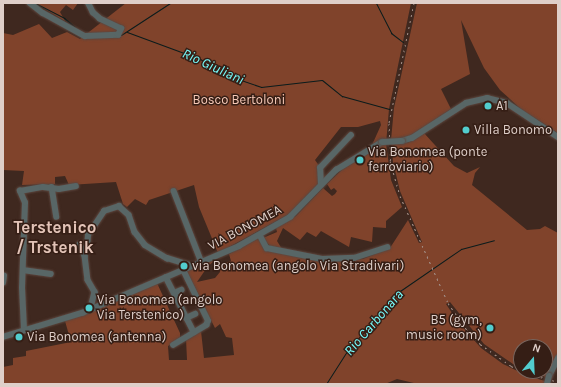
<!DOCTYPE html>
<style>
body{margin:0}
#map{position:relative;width:561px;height:387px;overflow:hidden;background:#3f281f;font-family:Karla,sans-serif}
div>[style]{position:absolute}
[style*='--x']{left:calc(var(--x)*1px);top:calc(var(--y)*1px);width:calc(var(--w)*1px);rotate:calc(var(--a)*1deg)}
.green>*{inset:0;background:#80432b}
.stream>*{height:1px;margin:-0.5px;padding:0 0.5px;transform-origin:0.5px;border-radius:0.5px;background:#0a1c1c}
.roads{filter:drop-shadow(0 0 1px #5c463e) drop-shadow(0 0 1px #5c463e)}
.minor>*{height:5.5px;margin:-2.75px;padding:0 2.75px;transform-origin:2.75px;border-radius:2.75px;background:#586666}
.rail>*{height:1px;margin-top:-0.5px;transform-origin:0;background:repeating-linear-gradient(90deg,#a39089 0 2px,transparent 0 6px)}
.bridges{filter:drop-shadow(0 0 1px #5c463e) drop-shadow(0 0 1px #5c463e)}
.minor-bridge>*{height:5.5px;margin:-2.75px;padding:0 2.75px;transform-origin:2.75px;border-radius:2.75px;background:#586666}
.dots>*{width:11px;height:11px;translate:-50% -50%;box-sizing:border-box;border:2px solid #351e15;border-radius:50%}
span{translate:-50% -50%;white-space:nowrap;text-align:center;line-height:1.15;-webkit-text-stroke:3px #351e15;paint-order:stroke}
.park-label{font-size:13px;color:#f8cab8}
.poi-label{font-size:13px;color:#dfcfc9}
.left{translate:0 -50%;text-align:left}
.right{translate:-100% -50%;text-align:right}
.street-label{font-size:13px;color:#dfcfc9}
.water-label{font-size:14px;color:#77fbfb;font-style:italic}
.district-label{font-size:17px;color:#e2c3b7;font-weight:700}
.frame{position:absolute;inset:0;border:4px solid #dfcfc9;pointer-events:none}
.north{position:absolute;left:513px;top:339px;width:40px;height:40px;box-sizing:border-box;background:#351e15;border:1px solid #79655d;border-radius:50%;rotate:19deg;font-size:11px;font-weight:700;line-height:16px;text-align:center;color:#dfcfc9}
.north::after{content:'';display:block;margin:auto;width:14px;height:18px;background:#52cdce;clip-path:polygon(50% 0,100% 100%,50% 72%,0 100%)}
</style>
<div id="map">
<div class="green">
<i style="clip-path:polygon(35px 3px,78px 3px,73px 10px,66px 5px,60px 12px,65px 21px)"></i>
<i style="clip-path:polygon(126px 3px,411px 3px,389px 109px,386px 144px,391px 180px,402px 207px,386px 221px,386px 228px,373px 227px,372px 242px,351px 237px,349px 247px,321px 231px,316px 237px,307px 232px,300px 240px,283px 228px,277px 241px,282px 249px,270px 246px,263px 238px,277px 232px,276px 228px,296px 216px,323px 188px,332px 196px,335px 194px,337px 191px,334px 188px,331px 190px,327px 184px,345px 167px,371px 151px,379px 141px,372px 145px,381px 125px,380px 121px,358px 127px,341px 127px,315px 160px,320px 167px,318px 184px,289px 214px,218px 253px,199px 207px,194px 185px,149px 200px,146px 205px,135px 199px,127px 207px,123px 204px,116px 182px,69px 185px,65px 176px,55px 177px,55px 184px,22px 185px,24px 171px,3px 170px,3px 33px,13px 35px,39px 24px,52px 38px,67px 32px,80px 39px)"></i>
<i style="clip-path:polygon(417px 3px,558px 3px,558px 133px,522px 110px,500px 90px,484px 68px,461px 20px,470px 74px,441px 89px,451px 109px,402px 143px,410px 142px,424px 133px,454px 166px,467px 173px,480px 167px,475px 173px,472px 185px,527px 230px,540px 229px,545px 226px,558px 233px,558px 353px,546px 377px,528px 371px,545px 371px,545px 347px,521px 347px,521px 368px,513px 364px,484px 344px,450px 302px,446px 304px,458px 322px,481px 348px,503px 364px,528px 376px,545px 381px,545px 384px,418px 384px,397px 379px,385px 384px,3px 384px,3px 367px,13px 365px,13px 358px,26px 356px,26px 351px,71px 342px,65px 321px,157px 283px,180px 333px,180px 338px,168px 346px,169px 360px,187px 360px,186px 339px,201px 331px,204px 358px,234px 355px,232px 338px,226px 337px,220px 324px,215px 328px,186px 272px,218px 258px,208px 266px,197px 282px,215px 278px,220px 272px,221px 264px,231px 261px,229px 254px,258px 238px,263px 247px,270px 251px,334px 262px,363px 259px,390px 248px,408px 220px,419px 243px,422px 242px,400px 191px,393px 162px,391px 140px,394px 108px)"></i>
</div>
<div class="stream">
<i style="--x:35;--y:3;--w:33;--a:27"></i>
<i style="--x:64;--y:18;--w:14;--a:39"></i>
<i style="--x:376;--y:3;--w:34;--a:63"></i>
<i style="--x:391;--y:33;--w:15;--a:37"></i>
<i style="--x:127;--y:32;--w:78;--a:20.3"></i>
<i style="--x:200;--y:59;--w:37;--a:29"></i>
<i style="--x:232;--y:77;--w:31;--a:19"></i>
<i style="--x:261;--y:87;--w:61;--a:-6.5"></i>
<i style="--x:322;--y:80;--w:26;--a:39"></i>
<i style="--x:342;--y:96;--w:49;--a:15.5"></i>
<i style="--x:121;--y:35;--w:59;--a:-33.1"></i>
<i style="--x:326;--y:384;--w:43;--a:-57.4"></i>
<i style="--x:349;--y:348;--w:50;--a:-46.6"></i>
<i style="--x:383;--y:312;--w:24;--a:-54"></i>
<i style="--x:397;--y:293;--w:78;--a:-34.5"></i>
<i style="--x:461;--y:249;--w:34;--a:-15"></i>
</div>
<div class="roads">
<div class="minor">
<i style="--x:30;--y:3;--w:16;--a:38"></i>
<i style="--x:43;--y:13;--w:48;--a:28.7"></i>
<i style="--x:85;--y:36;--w:33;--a:-2"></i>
<i style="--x:118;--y:35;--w:7;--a:-63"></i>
<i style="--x:121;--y:29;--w:23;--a:-155"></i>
<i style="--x:100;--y:19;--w:9;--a:-139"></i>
<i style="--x:93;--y:13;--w:11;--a:-117"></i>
<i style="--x:402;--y:141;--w:10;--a:-17"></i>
<i style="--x:412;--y:138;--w:64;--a:-32.9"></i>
<i style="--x:466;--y:103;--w:22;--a:-13"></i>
<i style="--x:487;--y:98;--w:21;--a:14"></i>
<i style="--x:507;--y:103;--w:61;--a:33.7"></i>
<i style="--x:321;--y:185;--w:17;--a:-93"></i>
<i style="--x:320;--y:168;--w:45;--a:-46.8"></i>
<i style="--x:52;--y:187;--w:30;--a:81"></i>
<i style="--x:174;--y:191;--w:77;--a:68.7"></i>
<i style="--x:260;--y:235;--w:15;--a:62"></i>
<i style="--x:267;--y:248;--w:56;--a:11.3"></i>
<i style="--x:322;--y:259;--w:32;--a:-2"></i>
<i style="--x:354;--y:258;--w:35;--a:-18"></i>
<i style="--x:80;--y:244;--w:13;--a:67"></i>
<i style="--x:85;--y:256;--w:24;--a:83"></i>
<i style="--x:88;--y:280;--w:14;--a:60"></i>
<i style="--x:95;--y:292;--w:16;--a:104"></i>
<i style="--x:83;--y:251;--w:6;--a:-45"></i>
<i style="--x:87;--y:247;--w:12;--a:-85"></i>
<i style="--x:88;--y:235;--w:29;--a:-56"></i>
<i style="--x:104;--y:211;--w:16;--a:-18"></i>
<i style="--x:119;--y:206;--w:13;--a:42"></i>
<i style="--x:129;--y:215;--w:18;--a:71"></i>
<i style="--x:135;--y:232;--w:16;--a:52"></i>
<i style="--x:145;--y:245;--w:26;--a:31"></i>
<i style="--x:167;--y:258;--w:27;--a:17"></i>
<i style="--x:23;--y:270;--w:28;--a:8"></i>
<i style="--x:166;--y:277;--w:62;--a:63"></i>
<i style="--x:3;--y:283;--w:7;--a:-82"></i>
<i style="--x:174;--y:293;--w:8;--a:-23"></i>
<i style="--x:186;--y:318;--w:10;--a:-24"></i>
<i style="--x:24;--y:330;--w:42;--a:-92.7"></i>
<i style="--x:22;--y:288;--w:85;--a:-88"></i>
<i style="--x:25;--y:203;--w:13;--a:-113"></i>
<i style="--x:20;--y:191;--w:23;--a:-10"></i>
<i style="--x:43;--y:187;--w:16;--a:7"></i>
<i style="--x:59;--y:189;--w:17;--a:-10"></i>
<i style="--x:3;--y:337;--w:83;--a:-16.9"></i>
<i style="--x:82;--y:313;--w:171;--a:-23.1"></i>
<i style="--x:239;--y:246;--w:59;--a:-29.6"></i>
<i style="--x:290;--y:217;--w:66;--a:-45.6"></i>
<i style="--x:336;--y:170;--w:54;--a:-31.3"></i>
<i style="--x:173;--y:345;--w:39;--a:-31"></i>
<i style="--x:206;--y:325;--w:4;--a:-63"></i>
<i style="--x:208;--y:321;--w:57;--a:-116.1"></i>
<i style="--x:549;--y:376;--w:20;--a:-63"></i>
</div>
</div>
<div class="rail">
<i style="--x:414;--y:3;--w:123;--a:101.8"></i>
<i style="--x:389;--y:123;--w:38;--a:88"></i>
<i style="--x:390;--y:161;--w:36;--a:74"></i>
<i style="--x:400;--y:196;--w:117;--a:65.8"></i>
<i style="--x:448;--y:303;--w:33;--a:55"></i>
<i style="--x:467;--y:330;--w:19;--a:47"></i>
<i style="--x:480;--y:344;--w:38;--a:35"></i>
<i style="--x:511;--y:366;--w:20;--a:24"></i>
<i style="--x:529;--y:374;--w:30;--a:15"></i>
</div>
<div class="bridges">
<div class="minor-bridge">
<i style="--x:382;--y:142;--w:20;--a:-3"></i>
<i style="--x:547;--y:384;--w:8;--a:-76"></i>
</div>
</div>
<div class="dots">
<i style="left:488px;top:106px;background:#52cdce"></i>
<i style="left:466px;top:130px;background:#52cdce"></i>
<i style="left:360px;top:160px;background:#52cdce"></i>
<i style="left:184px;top:266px;background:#52cdce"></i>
<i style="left:89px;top:308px;background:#52cdce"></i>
<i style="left:490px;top:328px;background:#52cdce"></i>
<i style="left:19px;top:337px;background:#52cdce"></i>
</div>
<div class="park-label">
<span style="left:239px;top:100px">Bosco Bertoloni</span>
</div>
<div class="poi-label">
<span class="left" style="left:496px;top:106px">A1</span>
<span class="left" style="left:474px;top:130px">Villa Bonomo</span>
<span class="left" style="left:368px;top:160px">Via Bonomea (ponte<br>ferroviario)</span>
<span class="left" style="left:192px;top:266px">via Bonomea (angolo Via Stradivari)</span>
<span class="left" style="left:97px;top:308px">Via Bonomea (angolo<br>Via Terstenico)</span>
<span class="right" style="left:482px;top:328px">B5 (gym,<br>music room)</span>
<span class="left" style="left:27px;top:337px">Via Bonomea (antenna)</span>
</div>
<div class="street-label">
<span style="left:245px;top:228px;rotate:-28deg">VIA BONOMEA</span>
</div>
<div class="water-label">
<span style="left:213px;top:67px;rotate:25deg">Rio Giuliani</span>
<span style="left:374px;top:323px;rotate:-49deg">Rio Carbonara</span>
</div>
<div class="district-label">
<span style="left:55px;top:238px">Terstenico<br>/ Trstenik</span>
</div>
<div class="frame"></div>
<div class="north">N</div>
</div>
